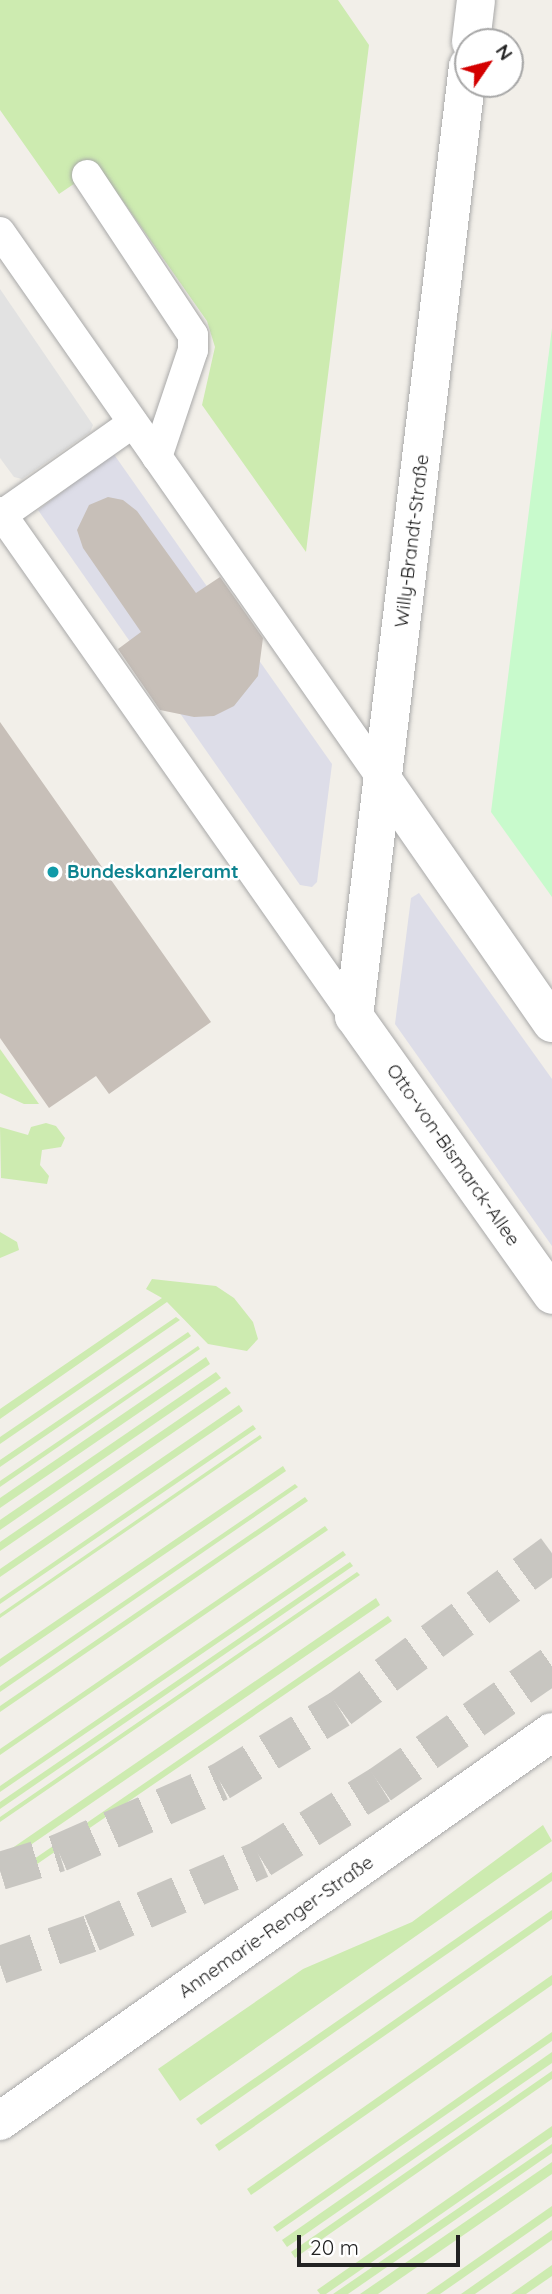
<!DOCTYPE html>
<meta charset="utf-8">
<style>
body{margin:0}
#map{position:relative;width:552px;height:2294px;overflow:hidden;background:#f2efe9;font-family:Quicksand,sans-serif}
div>[style]{position:absolute}
[style*='--x']{left:calc(var(--x)*1px);top:calc(var(--y)*1px);width:calc(var(--w)*1px);rotate:calc(var(--a)*1deg)}
.grass>*{inset:0;background:#cdebb0}
.park>*{inset:0;background:#c8facc}
.parking>*{inset:0;background:#e2e2e2}
.plaza>*{inset:0;background:#dddde8}
.building>*{inset:0;background:#c7bfb8}
.trunk-tunnel>*{height:38px;margin-top:-19px;transform-origin:0;background:repeating-linear-gradient(90deg,#c8c6c1 0 38px,transparent 0 57px)}
.roads{filter:drop-shadow(0 0 2px #a9a9a9) drop-shadow(0 0 2px #a9a9a9)}
.service>*{height:30px;margin:-15px;padding:0 15px;transform-origin:15px;border-radius:15px;background:#fff}
.minor>*{height:38px;margin:-19px;padding:0 19px;transform-origin:19px;border-radius:19px;background:#fff}
.tertiary>*{height:38px;margin:-19px;padding:0 19px;transform-origin:19px;border-radius:19px;background:#fff}
.dots>*{width:19px;height:19px;translate:-50% -50%;box-sizing:border-box;border:4px solid #fff;border-radius:50%}
span{translate:-50% -50%;white-space:nowrap;text-align:center;line-height:1.15;-webkit-text-stroke:5px #fff;paint-order:stroke}
.street-label{font-size:19px;color:#222}
.culture-label{font-size:19px;color:#0d838f;font-weight:700}
.left{translate:0 -50%;text-align:left}
.north{position:absolute;left:454px;top:28px;width:70px;height:70px;box-sizing:border-box;background:#fff;border:2px solid #a7a7a7;border-radius:50%;rotate:55deg;font-size:19px;font-weight:700;line-height:28px;text-align:center;color:#222}
.north::after{content:'';display:block;margin:auto;width:24px;height:32px;background:#d40000;clip-path:polygon(50% 0,100% 100%,50% 72%,0 100%)}
.scale{position:absolute;left:297px;top:2235px;width:163px;height:32px;box-sizing:border-box;border:4px solid #222;border-top:0;padding-left:9px;font-size:21px;line-height:24px;white-space:nowrap;color:#222;-webkit-text-stroke:5px #fff;paint-order:stroke}
</style>
<div id="map">
<div class="grass">
<i style="clip-path:polygon(0 0,338px 0,369px 45px,306px 552px,202px 405px,215px 347px,207px 321px,99px 167px,59px 194px,0 110px)"></i>
<i style="clip-path:polygon(0 1049px,39px 1104px,24px 1104px,0 1093px)"></i>
<i style="clip-path:polygon(46px 1123px,56px 1126px,65px 1138px,61px 1147px,42px 1150px,40px 1165px,49px 1176px,47px 1184px,1px 1178px,0 1127px,28px 1135px,31px 1127px)"></i>
<i style="clip-path:polygon(0 1232px,17px 1242px,19px 1250px,0 1258px)"></i>
<i style="clip-path:polygon(152px 1279px,216px 1286px,234px 1298px,253px 1322px,258px 1339px,247px 1351px,208px 1344px,167px 1302px,0 1419px,0 1409px,162px 1298px,146px 1289px)"></i>
<i style="clip-path:polygon(176px 1317px,180px 1320px,0 1444px,0 1437px)"></i>
<i style="clip-path:polygon(188px 1332px,191px 1336px,0 1467px,0 1460px)"></i>
<i style="clip-path:polygon(198px 1346px,200px 1349px,0 1487px,0 1481px)"></i>
<i style="clip-path:polygon(206px 1357px,210px 1364px,0 1508px,0 1498px)"></i>
<i style="clip-path:polygon(216px 1372px,221px 1378px,0 1530px,0 1520px)"></i>
<i style="clip-path:polygon(226px 1387px,231px 1393px,0 1551px,0 1542px)"></i>
<i style="clip-path:polygon(239px 1405px,243px 1411px,0 1577px,0 1569px)"></i>
<i style="clip-path:polygon(253px 1425px,256px 1429px,0 1604px,0 1599px)"></i>
<i style="clip-path:polygon(260px 1435px,262px 1438px,0 1618px,0 1614px)"></i>
<i style="clip-path:polygon(283px 1466px,286px 1471px,0 1667px,0 1659px)"></i>
<i style="clip-path:polygon(295px 1484px,298px 1487px,0 1692px,0 1686px)"></i>
<i style="clip-path:polygon(305px 1497px,308px 1501px,0 1712px,0 1706px)"></i>
<i style="clip-path:polygon(325px 1526px,328px 1530px,0 1755px,0 1749px)"></i>
<i style="clip-path:polygon(343px 1551px,346px 1555px,0 1792px,0 1786px)"></i>
<i style="clip-path:polygon(350px 1562px,353px 1566px,0 1809px,0 1802px)"></i>
<i style="clip-path:polygon(357px 1572px,360px 1575px,0 1822px,0 1817px)"></i>
<i style="clip-path:polygon(376px 1598px,380px 1605px,13px 1857px,8px 1851px)"></i>
<i style="clip-path:polygon(388px 1616px,392px 1621px,24px 1873px,21px 1868px)"></i>
<i style="clip-path:polygon(543px 1825px,552px 1841px,180px 2101px,158px 2069px,303px 1969px,412px 1922px)"></i>
<i style="clip-path:polygon(552px 1872px,552px 1881px,201px 2125px,196px 2119px)"></i>
<i style="clip-path:polygon(552px 1910px,552px 1919px,219px 2151px,215px 2145px)"></i>
<i style="clip-path:polygon(552px 1975px,552px 1985px,251px 2195px,247px 2189px)"></i>
<i style="clip-path:polygon(552px 2032px,552px 2041px,277px 2232px,273px 2227px)"></i>
<i style="clip-path:polygon(552px 2052px,552px 2063px,287px 2247px,282px 2240px)"></i>
<i style="clip-path:polygon(552px 2071px,552px 2079px,295px 2258px,291px 2252px)"></i>
<i style="clip-path:polygon(552px 2126px,552px 2137px,326px 2294px,320px 2294px,317px 2290px)"></i>
<i style="clip-path:polygon(552px 2144px,552px 2153px,348px 2294px,333px 2294px)"></i>
<i style="clip-path:polygon(552px 2162px,552px 2174px,378px 2294px,360px 2294px)"></i>
<i style="clip-path:polygon(552px 2206px,552px 2216px,440px 2294px,426px 2294px)"></i>
<i style="clip-path:polygon(552px 2230px,552px 2240px,475px 2294px,461px 2294px)"></i>
<i style="clip-path:polygon(552px 2265px,552px 2276px,526px 2294px,511px 2294px)"></i>
</div>
<div class="park">
<i style="clip-path:polygon(552px 328px,552px 897px,491px 812px)"></i>
</div>
<div class="parking">
<i style="clip-path:polygon(0 289px,93px 425px,90px 432px,22px 479px,14px 477px,0 458px)"></i>
</div>
<div class="plaza">
<i style="clip-path:polygon(113px 453px,332px 764px,317px 882px,312px 887px,300px 885px,38px 510px)"></i>
<i style="clip-path:polygon(419px 893px,552px 1079px,552px 1246px,395px 1024px,411px 898px)"></i>
</div>
<div class="building">
<i style="clip-path:polygon(108px 497px,123px 500px,137px 511px,196px 593px,220px 577px,263px 638px,258px 676px,234px 706px,214px 716px,194px 717px,160px 710px,118px 649px,141px 632px,83px 548px,77px 530px,89px 505px)"></i>
<i style="clip-path:polygon(0 722px,211px 1022px,109px 1094px,96px 1076px,49px 1108px,0 1038px)"></i>
</div>
<div class="trunk-tunnel">
<i style="--x:0;--y:1871;--w:62;--a:-17"></i>
<i style="--x:59;--y:1853;--w:176;--a:-23.8"></i>
<i style="--x:220;--y:1782;--w:140;--a:-31.3"></i>
<i style="--x:340;--y:1709;--w:263;--a:-36.2"></i>
<i style="--x:0;--y:1965;--w:97;--a:-19.2"></i>
<i style="--x:92;--y:1933;--w:184;--a:-23.6"></i>
<i style="--x:261;--y:1859;--w:140;--a:-31.9"></i>
<i style="--x:380;--y:1785;--w:210;--a:-34.9"></i>
</div>
<div class="roads">
<div class="service">
<i style="--x:87;--y:175;--w:192;--a:56.5"></i>
<i style="--x:193;--y:335;--w:15;--a:90"></i>
<i style="--x:193;--y:350;--w:113;--a:108.6"></i>
<i style="--x:0;--y:232;--w:669;--a:55.05"></i>
<i style="--x:0;--y:512;--w:616;--a:54.92"></i>
<i style="--x:2;--y:515;--w:160;--a:-35.1"></i>
</div>
<div class="minor">
<i style="--x:471;--y:42;--w:42;--a:-83.2"></i>
<i style="--x:468;--y:66;--w:957;--a:96.84"></i>
<i style="--x:354;--y:1016;--w:342;--a:54.6"></i>
<i style="--x:383;--y:780;--w:296;--a:55.2"></i>
</div>
<div class="tertiary">
<i style="--x:0;--y:2121;--w:675;--a:-35.17"></i>
</div>
</div>
<div class="dots">
<i style="left:53px;top:872px;background:#0f9aa8"></i>
</div>
<div class="street-label">
<span style="left:412px;top:541px;rotate:-83deg">Willy-Brandt-Straße</span>
<span style="left:453px;top:1155px;rotate:55deg">Otto-von-Bismarck-Allee</span>
<span style="left:276px;top:1927px;rotate:-35deg">Annemarie-Renger-Straße</span>
</div>
<div class="culture-label">
<span class="left" style="left:67px;top:872px">Bundeskanzleramt</span>
</div>
<div class="north">N</div>
<div class="scale">20 m</div>
</div>
